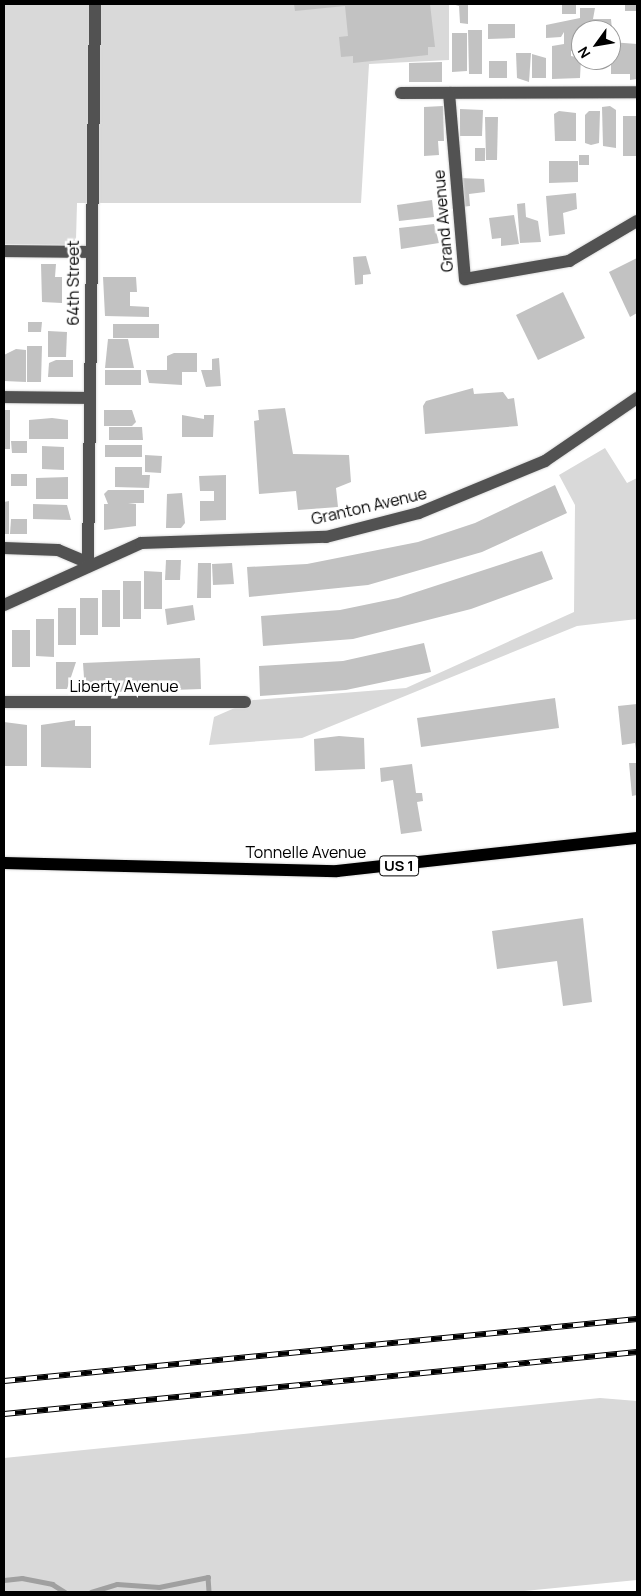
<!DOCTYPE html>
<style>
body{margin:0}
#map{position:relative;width:641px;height:1596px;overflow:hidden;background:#fff;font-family:Manrope,sans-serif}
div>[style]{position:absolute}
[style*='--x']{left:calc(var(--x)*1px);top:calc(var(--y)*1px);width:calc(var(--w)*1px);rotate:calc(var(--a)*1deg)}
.green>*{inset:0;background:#d9d9d9}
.stream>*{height:4.5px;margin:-2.25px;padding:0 2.25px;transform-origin:2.25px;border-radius:2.25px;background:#a0a0a0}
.building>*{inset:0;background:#c2c2c2}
.roads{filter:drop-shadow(0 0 1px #dbdbdb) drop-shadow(0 0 1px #dbdbdb)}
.minor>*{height:12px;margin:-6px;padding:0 6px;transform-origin:6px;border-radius:6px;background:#525252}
.major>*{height:12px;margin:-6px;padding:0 6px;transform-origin:6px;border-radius:6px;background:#000}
.rail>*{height:5.5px;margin-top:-2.75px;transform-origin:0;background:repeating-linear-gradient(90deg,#fff 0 11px,#000 0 22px);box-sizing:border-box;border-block:1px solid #000}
span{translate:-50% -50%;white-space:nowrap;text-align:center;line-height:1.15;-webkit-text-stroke:5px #fff;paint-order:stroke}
.shield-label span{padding:1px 4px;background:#fff;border:1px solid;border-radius:4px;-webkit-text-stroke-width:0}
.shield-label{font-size:15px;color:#000;font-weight:700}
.street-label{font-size:16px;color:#000}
.frame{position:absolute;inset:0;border:5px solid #000;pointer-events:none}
.north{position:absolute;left:571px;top:20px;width:50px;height:50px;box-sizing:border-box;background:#fff;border:1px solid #999;border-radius:50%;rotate:238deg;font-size:14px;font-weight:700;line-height:20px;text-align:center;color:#000}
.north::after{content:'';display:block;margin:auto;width:18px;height:22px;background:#000;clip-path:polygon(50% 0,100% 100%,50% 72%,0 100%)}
</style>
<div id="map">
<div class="green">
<i style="clip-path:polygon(4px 4px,449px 4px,449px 60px,369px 64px,361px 203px,77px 203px,76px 240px,69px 245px,4px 244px)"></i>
<i style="clip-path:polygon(605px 448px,627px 483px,637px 478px,637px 619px,577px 626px,302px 738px,209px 745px,214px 717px,253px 700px,406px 688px,574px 612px,575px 505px,559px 475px)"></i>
<i style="clip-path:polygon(600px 1398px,637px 1401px,637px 1580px,514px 1592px,4px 1592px,4px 1458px)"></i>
</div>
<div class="stream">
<i style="--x:4;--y:1580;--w:18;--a:-6"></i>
<i style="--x:22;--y:1578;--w:31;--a:11"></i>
<i style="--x:52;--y:1584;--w:15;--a:32"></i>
<i style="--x:91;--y:1592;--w:27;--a:-17"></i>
<i style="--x:117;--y:1584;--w:42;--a:4.1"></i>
<i style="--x:159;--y:1587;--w:50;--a:-11.5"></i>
<i style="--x:208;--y:1577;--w:15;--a:86"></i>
</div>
<div class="building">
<i style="clip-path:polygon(294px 4px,430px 4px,435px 47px,428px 47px,428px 55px,353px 63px,353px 56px,341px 57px,339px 37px,348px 36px,345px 6px,295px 11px)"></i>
<i style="clip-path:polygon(468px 4px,468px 24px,460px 23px,459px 6px,452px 4px)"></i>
<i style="clip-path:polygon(562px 4px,576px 4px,576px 14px,562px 14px)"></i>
<i style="clip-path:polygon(625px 4px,637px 4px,637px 11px,625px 11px)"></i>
<i style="clip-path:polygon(580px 8px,595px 8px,593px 19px,611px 19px,612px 30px,576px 32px,576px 51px,571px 51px,571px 56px,581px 58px,580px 78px,552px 79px,552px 46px,564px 44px,564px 32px,561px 37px,546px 38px,546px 25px,580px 18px)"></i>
<i style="clip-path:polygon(488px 24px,515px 24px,515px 38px,488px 39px)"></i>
<i style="clip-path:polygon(468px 30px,482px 30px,482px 74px,469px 74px)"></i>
<i style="clip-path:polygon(452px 33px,467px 33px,467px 71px,452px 72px)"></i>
<i style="clip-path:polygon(611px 42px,637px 44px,637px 79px,630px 80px,630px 74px,611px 74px)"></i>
<i style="clip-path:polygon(516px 53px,531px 53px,529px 82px,517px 78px)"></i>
<i style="clip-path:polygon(532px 54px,546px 58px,546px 78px,532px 78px)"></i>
<i style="clip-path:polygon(489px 61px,507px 61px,507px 78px,489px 78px)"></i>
<i style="clip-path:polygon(442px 62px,442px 82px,409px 82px,409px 63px)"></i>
<i style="clip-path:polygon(443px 106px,444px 141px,438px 141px,439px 155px,424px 156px,424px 107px)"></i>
<i style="clip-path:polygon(610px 106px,616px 110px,616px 148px,603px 146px,602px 107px)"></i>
<i style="clip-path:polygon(460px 109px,483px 110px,482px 136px,460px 136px)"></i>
<i style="clip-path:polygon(559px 111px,576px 113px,576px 141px,555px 141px,554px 114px)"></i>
<i style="clip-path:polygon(589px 111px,600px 111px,599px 143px,591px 145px,585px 143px,585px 115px)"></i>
<i style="clip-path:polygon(623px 116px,637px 116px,637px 156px,623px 156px)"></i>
<i style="clip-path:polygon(485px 117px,498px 117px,497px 160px,486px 160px)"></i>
<i style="clip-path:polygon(475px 148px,485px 148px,485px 161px,475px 161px)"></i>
<i style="clip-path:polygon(579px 155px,589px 155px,589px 165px,579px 165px)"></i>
<i style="clip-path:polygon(549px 161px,578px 161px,578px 182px,549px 183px)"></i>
<i style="clip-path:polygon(459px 178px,484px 179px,485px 192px,469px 194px,470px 206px,461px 207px)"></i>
<i style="clip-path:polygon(576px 193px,577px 209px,563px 213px,565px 234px,549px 236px,546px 196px)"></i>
<i style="clip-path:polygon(432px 200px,434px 217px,399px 221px,397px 205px)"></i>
<i style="clip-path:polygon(525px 203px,526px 217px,538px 221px,541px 242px,520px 243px,517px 204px)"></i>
<i style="clip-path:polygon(514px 215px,519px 244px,501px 246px,501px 238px,492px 239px,489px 218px)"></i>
<i style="clip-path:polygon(434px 224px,439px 243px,401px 249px,399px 228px)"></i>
<i style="clip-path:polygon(366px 256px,371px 274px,363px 275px,363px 284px,355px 285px,353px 257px)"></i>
<i style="clip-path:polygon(637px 258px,637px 313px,630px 317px,609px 272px)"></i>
<i style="clip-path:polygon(41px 264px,56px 264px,55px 277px,62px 277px,62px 303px,42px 302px)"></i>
<i style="clip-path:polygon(103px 277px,136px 277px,137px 292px,130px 292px,130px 306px,149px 307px,149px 317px,105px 316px)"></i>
<i style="clip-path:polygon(563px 292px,585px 338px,538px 360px,516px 315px)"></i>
<i style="clip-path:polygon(28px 322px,42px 322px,41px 332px,28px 332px)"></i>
<i style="clip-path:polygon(113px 324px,159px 324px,159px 338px,113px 338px)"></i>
<i style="clip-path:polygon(48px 331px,67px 332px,66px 357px,48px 357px)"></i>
<i style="clip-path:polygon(108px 339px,128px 339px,134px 368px,105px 368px)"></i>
<i style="clip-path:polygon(27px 346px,42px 346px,41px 382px,27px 382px)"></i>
<i style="clip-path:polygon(16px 349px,26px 350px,26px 382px,4px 381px,4px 355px)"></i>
<i style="clip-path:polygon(174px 353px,197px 353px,197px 372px,182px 372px,182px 385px,149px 383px,146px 370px,167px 370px,167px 356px)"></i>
<i style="clip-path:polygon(219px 358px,221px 386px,206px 387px,201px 370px,212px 370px,212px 359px)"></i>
<i style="clip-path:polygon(56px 360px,73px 360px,73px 377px,48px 377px,49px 363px)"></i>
<i style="clip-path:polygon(105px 370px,141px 370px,141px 385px,105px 385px)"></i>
<i style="clip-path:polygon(473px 388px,474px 394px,503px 392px,508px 399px,514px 398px,518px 426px,425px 434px,423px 406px,426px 401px)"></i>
<i style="clip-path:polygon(285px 408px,293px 454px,349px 455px,351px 482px,336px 488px,338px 507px,298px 510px,296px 491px,259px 494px,254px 421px,259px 420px,258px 410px)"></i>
<i style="clip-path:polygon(4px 410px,10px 410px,10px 449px,4px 449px)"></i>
<i style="clip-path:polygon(104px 410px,132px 410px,136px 422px,132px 426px,104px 426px)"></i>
<i style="clip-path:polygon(182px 415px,204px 419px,204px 415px,214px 415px,213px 437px,182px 437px)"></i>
<i style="clip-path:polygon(52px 418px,68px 420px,68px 439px,29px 439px,29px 420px)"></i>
<i style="clip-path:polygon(109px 427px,142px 427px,143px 440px,109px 440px)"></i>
<i style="clip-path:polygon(11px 441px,27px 441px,27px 453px,12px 453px)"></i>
<i style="clip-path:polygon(105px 445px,142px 445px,142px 457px,105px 457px)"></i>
<i style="clip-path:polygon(42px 446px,64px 447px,64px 470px,42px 469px)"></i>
<i style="clip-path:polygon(145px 455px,162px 456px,161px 473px,145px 472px)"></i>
<i style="clip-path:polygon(115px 467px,142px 467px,142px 475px,150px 475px,149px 488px,115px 487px)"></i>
<i style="clip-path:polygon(11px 474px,27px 474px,27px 486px,11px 486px)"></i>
<i style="clip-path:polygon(226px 475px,226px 520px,200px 521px,200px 501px,214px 501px,214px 491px,200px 491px,199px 476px)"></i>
<i style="clip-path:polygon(68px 477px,68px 499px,36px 499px,36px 478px)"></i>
<i style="clip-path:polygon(555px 485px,567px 513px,482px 552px,368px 585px,249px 597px,247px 567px,307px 564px,418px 542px,475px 523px)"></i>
<i style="clip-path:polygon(108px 490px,144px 490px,144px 503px,128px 503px,136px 504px,136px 526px,104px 530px,104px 504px,108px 504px,104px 494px)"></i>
<i style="clip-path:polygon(182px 493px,185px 523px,181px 528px,166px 528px,167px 494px)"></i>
<i style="clip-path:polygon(9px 501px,9px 534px,4px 534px,4px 502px)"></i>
<i style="clip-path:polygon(33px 504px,67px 505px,71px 520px,33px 519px)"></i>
<i style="clip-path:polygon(11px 519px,27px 519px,27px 534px,10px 534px)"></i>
<i style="clip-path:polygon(542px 551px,553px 579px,471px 609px,353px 639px,263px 646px,261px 616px,340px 610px,398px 598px)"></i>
<i style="clip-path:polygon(166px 560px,181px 560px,180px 580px,165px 580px)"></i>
<i style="clip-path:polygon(198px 563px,211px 563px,211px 598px,197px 598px)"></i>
<i style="clip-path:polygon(232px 563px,234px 584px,213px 585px,212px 564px)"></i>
<i style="clip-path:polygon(144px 571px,162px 572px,162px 609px,144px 609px)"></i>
<i style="clip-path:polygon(123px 581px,141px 581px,141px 619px,123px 619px)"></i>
<i style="clip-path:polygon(102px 590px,120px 590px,120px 627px,102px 627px)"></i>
<i style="clip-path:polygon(80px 598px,98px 598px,98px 635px,80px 635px)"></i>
<i style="clip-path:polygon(193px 605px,195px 620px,167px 625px,165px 609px)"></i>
<i style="clip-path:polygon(58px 608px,76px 608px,76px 645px,58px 645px)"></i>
<i style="clip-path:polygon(36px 619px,54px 619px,54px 657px,36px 656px)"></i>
<i style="clip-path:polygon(12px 630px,30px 630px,30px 667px,12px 667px)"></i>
<i style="clip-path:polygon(424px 643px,431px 672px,346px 690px,260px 696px,259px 666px,343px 661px)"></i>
<i style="clip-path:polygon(200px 658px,201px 689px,85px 693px,83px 663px)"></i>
<i style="clip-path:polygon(56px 662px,76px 662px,67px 689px,56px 689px)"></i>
<i style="clip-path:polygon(555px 698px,559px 728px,421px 747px,417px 718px)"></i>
<i style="clip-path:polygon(637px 704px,637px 750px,636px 750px,635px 743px,622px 745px,618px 706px)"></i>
<i style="clip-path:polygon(75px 720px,75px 726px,91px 726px,91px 768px,41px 767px,41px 725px)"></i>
<i style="clip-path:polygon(4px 722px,27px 725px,27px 766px,4px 766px)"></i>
<i style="clip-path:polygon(339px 736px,364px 738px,365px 769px,315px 771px,314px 739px)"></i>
<i style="clip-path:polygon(629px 763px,637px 763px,637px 795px,632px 796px)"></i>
<i style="clip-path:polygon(412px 764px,416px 793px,422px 793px,423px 801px,417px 802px,422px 831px,401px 834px,393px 780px,381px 782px,380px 768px)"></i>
<i style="clip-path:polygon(583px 918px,592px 1002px,563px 1006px,557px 961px,497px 969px,492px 931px)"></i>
</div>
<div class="roads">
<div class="minor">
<i style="--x:401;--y:93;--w:236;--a:-0.2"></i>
<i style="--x:449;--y:93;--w:187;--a:85.1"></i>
<i style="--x:465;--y:279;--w:106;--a:-9.8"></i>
<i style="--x:569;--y:261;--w:79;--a:-30.5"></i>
<i style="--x:4;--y:251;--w:85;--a:0.7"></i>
<i style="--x:4;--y:397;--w:84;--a:0.7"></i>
<i style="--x:4;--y:548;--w:54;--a:2.1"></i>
<i style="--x:58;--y:550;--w:33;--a:23"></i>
<i style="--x:88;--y:563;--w:559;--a:-89.28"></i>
<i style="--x:4;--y:605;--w:150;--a:-24.3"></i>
<i style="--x:141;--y:543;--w:185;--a:-1.9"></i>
<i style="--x:326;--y:537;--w:96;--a:-14.5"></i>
<i style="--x:419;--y:513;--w:136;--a:-22.4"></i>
<i style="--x:545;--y:461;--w:112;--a:-34.4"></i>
<i style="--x:4;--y:702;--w:241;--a:0"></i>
</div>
<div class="major">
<i style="--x:4;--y:863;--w:333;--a:1.4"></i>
<i style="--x:337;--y:871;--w:302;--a:-6.3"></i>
</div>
</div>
<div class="rail">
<i style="--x:4;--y:1381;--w:636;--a:-5.59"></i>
<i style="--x:4;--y:1414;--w:636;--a:-5.59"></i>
</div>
<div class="shield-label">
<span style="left:399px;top:866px">US 1</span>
</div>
<div class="street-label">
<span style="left:443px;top:221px;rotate:-95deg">Grand Avenue</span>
<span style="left:73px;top:283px;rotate:-90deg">64th Street</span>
<span style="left:369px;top:506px;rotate:-13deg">Granton Avenue</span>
<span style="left:124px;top:686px">Liberty Avenue</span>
<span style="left:306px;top:852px">Tonnelle Avenue</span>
</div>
<div class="frame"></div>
<div class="north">N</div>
</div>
